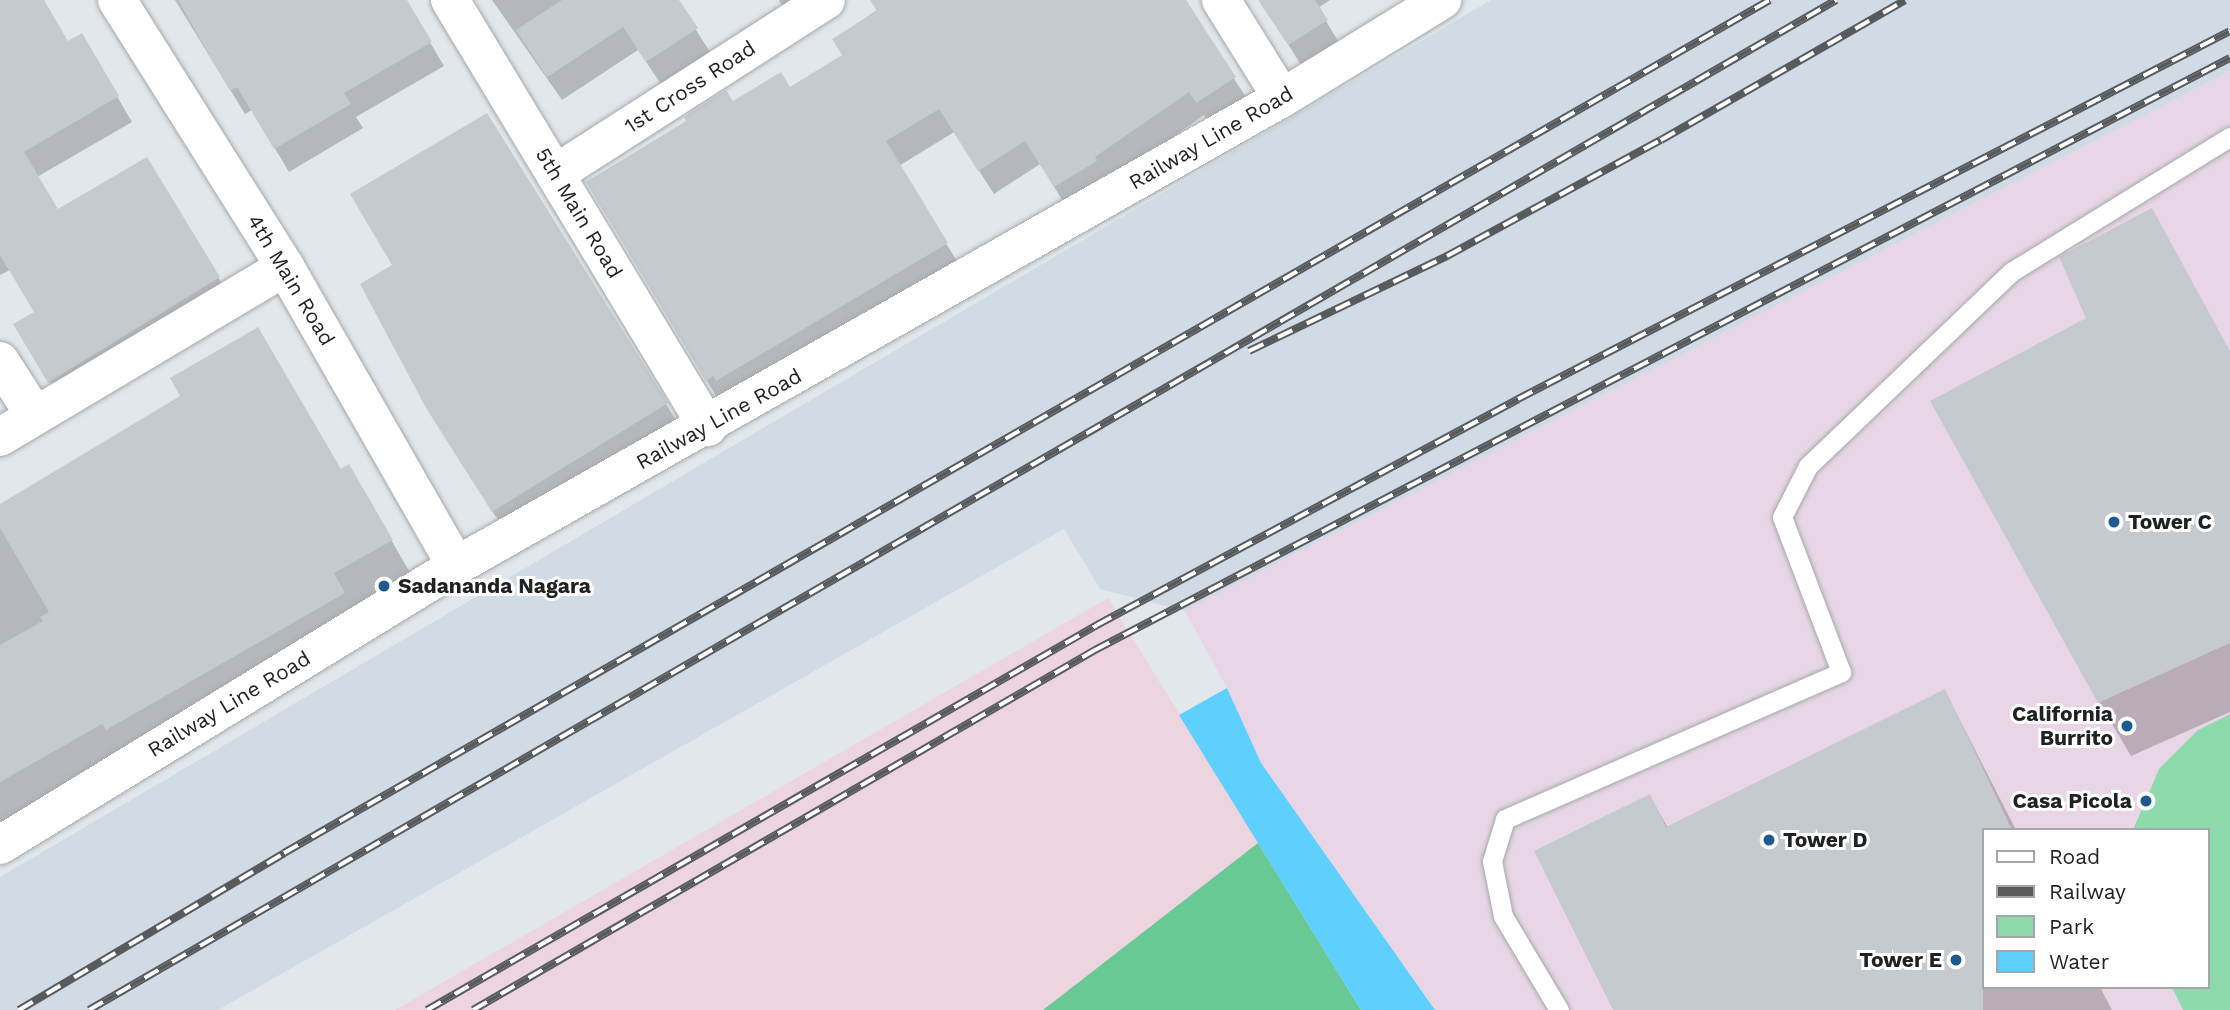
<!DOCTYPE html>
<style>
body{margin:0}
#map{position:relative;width:2230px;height:1010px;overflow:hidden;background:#e2e7ec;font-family:"Work Sans",sans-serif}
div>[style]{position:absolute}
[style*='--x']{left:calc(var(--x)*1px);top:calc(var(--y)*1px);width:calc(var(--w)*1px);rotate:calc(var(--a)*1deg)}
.commercial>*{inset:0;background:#e8d6e6}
.industrial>*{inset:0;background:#edd5df}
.built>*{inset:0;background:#d0dbe5}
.green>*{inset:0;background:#8fd9ae}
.forest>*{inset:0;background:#68c994}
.water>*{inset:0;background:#5fcffe}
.shadow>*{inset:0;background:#0003}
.building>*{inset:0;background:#c5cacf}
.roads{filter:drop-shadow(0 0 2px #a4a9ad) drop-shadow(0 0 2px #a4a9ad)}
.service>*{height:19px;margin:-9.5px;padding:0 9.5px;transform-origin:9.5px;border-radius:9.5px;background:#fff}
.minor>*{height:38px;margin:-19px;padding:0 19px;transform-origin:19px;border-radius:19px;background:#fff}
.secondary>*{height:38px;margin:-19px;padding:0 19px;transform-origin:19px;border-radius:19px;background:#fff}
.rail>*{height:8px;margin-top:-4px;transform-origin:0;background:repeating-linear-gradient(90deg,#fff 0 16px,#585b5d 0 32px);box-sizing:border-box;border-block:2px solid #585b5d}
.dots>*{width:19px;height:19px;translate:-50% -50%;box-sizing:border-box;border:4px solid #fff;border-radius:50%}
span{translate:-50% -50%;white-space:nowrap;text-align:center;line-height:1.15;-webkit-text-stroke:6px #fff;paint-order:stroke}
.street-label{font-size:21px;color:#1f2122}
.poi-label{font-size:21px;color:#1f2122;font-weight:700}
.left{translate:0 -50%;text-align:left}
.right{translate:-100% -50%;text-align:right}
.legend{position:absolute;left:1982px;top:828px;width:228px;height:161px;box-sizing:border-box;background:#fff;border:2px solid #a5a6a7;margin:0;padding:9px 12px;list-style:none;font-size:21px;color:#1f2122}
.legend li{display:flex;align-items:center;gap:14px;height:35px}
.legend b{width:35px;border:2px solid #a5a6a7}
</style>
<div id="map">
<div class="commercial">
<i style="clip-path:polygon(evenodd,2230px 71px,2230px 1010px,1435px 1010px,1261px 763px,1227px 688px,1185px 611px,2230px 71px,1983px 830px,2207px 830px,2207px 987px,1983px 987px,1983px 830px)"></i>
</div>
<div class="industrial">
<i style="clip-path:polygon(1108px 598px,1361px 1010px,395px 1010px)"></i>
</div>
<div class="built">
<i style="clip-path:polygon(1491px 0,2230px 0,2230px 71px,1185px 611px,1100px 589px,1064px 529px,218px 1010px,0 1010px,0 877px)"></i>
</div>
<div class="green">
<i style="clip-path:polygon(2230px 714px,2230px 1010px,2183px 1010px,2172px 987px,2207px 987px,2207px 830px,2133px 830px,2159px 769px,2198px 730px)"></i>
</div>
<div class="forest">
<i style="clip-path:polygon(1258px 843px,1361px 1010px,1043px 1010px)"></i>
</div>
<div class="water">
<i style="clip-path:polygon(1227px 688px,1261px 763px,1435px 1010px,1361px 1010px,1179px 715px)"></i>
</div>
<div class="shadow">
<i style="clip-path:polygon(0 0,42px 0,68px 43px,81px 35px,132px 122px,37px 177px,57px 211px,146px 159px,233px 302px,64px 406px,15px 324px,36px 313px,10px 270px,0 275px)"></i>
<i style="clip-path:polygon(175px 0,405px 0,444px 66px,356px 117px,363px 128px,289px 172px,252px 110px,245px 114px)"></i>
<i style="clip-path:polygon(492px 0,677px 0,710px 52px,661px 84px,638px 50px,562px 100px)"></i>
<i style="clip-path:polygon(779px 0,792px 0,783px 7px)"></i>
<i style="clip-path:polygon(892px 0,1184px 0,1249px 102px,1212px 126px,1204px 115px,1069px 211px,1040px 164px,994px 194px,954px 132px,899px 166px,961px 268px,721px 404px,602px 207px,733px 104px,790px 89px,844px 56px,834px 39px)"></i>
<i style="clip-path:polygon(1260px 0,1330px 0,1318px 8px,1340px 44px,1303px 68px)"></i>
<i style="clip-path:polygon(2230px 352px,2230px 712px,2131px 756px,2099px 702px)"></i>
<i style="clip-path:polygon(666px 404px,680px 427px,507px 534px,453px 450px)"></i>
<i style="clip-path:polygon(349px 467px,412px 576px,0 829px,0 505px,341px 471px)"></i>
<i style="clip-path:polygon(1945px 691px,2016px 830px,1983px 830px,1983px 987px,2100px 987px,2112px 1010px,1615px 1010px,1650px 796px,1668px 828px)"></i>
</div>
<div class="building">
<i style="clip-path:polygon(0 0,44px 0,68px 41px,82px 33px,119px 96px,24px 152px,58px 209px,147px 157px,220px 277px,48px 383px,13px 324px,34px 312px,0 255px)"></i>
<i style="clip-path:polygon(178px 0,407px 0,432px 42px,344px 93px,351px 104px,274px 149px,237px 87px,230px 91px)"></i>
<i style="clip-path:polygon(562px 0,679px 0,698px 28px,646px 62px,623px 27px,547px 77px,516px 30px)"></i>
<i style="clip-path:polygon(870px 0,1186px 0,1236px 77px,1196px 103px,1189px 92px,1095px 157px,1097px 161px,1054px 187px,1025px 141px,978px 171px,939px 109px,886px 141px,948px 243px,716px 381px,713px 376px,706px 381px,586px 182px,686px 121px,684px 117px,726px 90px,733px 101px,781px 72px,790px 87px,842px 55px,832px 39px,877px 11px)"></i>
<i style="clip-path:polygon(1258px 0,1315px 0,1328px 20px,1288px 45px)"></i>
<i style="clip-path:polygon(487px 113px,668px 403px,492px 512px,426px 408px,360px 284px,392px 265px,350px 194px)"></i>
<i style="clip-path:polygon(2152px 208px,2230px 351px,2230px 643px,2098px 703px,1930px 401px,2086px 318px,2059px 257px)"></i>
<i style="clip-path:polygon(258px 327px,341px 469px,349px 464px,393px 540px,334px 573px,345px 593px,106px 730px,102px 724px,0 782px,0 645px,43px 621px,40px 617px,49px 612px,0 528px,0 504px,180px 396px,170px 378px)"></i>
<i style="clip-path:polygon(1945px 689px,2012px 830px,1983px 830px,1983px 1010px,1613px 1010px,1534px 851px,1650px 794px,1666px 827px)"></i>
</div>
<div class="roads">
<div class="service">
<i style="--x:1559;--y:1010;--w:109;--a:-120.8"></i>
<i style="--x:1503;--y:916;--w:56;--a:-101.3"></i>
<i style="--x:1492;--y:861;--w:44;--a:-72.8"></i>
<i style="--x:1505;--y:819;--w:367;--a:-23.6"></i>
<i style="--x:1841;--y:672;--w:166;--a:-110.8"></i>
<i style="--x:1782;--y:517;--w:57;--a:-63"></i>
<i style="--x:1808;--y:466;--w:281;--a:-43.7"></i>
<i style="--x:2011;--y:272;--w:257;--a:-31.7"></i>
</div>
<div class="minor">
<i style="--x:117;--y:0;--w:315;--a:57.8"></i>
<i style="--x:285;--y:267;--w:344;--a:60.2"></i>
<i style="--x:450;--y:0;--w:499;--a:58.9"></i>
<i style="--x:1221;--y:0;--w:115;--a:58.1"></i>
<i style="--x:555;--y:174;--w:322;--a:-32.7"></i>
<i style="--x:0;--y:361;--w:65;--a:57.5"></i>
<i style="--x:0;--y:437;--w:332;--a:-30.8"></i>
</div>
<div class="secondary">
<i style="--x:0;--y:845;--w:535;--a:-31.46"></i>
<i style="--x:456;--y:566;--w:949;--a:-29.54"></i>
<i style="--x:1282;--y:98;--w:188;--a:-31.5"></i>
</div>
</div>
<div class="rail">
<i style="--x:1249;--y:351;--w:220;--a:-25.6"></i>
<i style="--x:1447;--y:256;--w:243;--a:-28.5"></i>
<i style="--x:1661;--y:140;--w:281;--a:-29.8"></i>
<i style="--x:19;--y:1010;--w:308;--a:-30.6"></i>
<i style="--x:284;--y:853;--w:1713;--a:-29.86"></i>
<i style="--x:89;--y:1010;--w:2018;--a:-30.03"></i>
<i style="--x:427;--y:1010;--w:773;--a:-29.88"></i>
<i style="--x:1097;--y:625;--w:478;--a:-28.2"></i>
<i style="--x:1518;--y:399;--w:801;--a:-27.33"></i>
<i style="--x:473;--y:1010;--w:719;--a:-30.06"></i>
<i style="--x:1095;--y:650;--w:1280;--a:-27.55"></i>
</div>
<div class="dots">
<i style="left:2114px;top:522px;background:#1d5a91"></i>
<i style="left:384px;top:586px;background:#1d5a91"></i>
<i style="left:2127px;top:726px;background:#1d5a91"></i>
<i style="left:2146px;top:801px;background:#1d5a91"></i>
<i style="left:1769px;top:840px;background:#1d5a91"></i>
<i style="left:1956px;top:960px;background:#1d5a91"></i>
</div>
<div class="street-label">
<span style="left:690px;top:87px;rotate:-33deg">1st Cross Road</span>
<span style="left:1211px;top:138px;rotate:-30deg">Railway Line Road</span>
<span style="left:579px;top:213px;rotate:59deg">5th Main Road</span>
<span style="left:291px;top:280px;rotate:59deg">4th Main Road</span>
<span style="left:719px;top:419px;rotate:-29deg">Railway Line Road</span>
<span style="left:229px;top:704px;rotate:-31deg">Railway Line Road</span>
</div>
<div class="poi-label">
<span class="left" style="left:2128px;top:522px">Tower C</span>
<span class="left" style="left:398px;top:586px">Sadananda Nagara</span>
<span class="right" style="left:2113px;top:726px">California<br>Burrito</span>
<span class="right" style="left:2132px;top:801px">Casa Picola</span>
<span class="left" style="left:1783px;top:840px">Tower D</span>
<span class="right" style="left:1942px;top:960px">Tower E</span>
</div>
<ul class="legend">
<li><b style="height:9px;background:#fff"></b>Road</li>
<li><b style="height:9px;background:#585b5d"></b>Railway</li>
<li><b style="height:19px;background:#8fd9ae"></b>Park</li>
<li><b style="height:19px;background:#5fcffe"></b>Water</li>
</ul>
</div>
